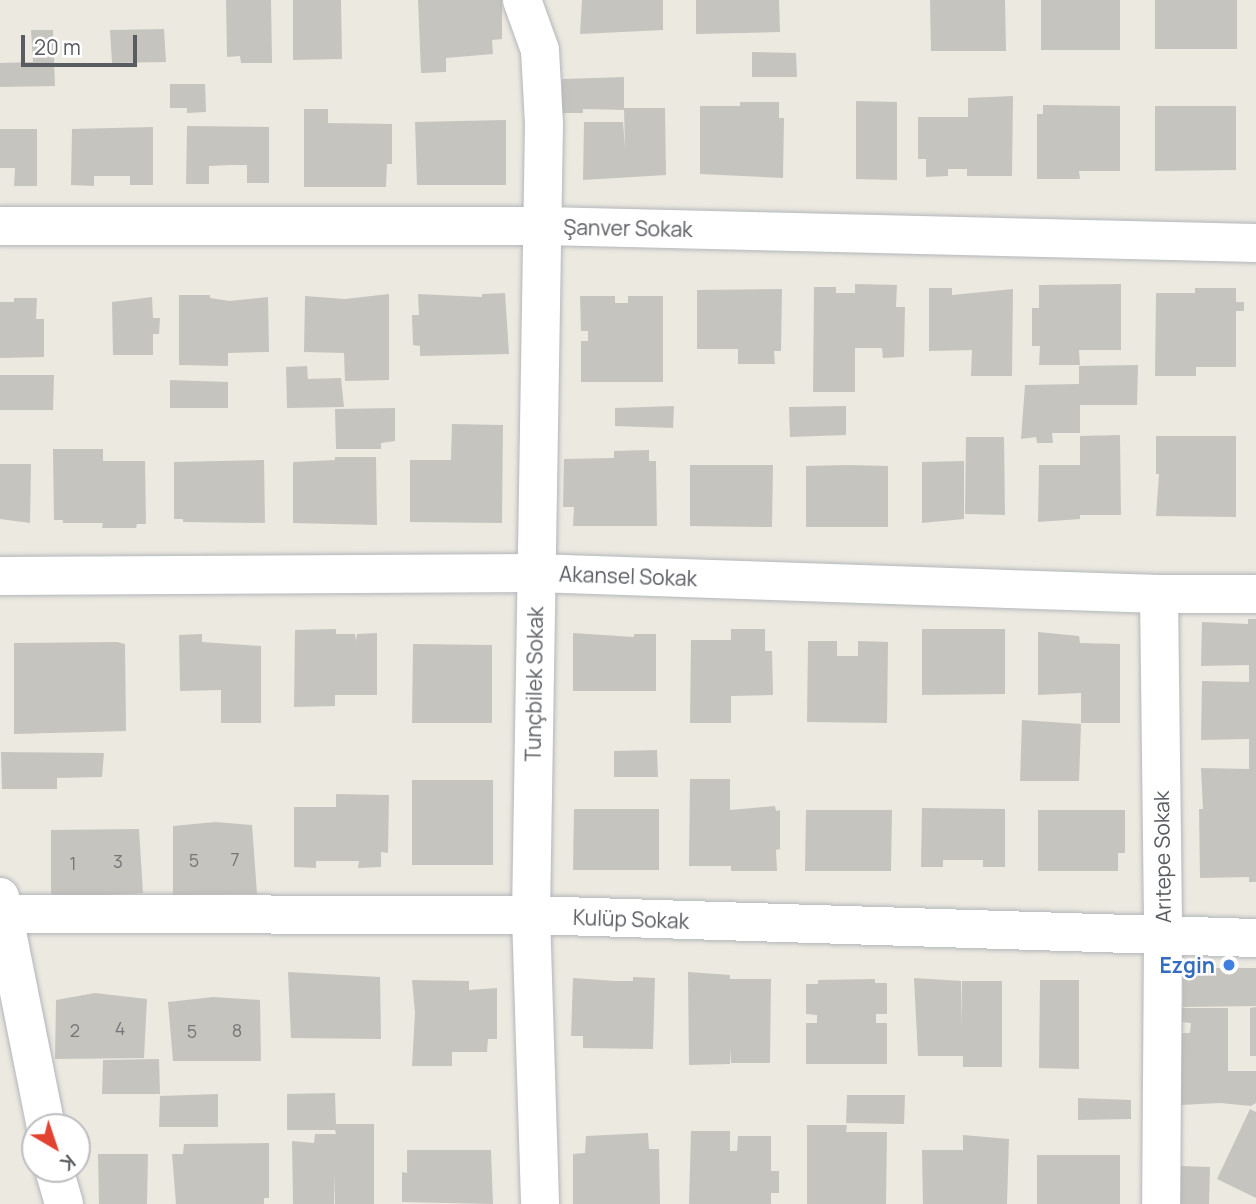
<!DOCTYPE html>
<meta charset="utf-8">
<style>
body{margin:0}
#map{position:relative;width:1256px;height:1204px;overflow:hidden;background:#ece9e0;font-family:Manrope,sans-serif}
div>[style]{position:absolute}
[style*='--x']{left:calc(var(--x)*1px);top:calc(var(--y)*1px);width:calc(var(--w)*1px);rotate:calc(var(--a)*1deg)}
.building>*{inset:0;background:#c6c4be}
.roads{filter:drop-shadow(0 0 2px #b3b6bb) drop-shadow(0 0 2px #b3b6bb)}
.street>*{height:38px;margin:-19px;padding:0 19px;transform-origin:19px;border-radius:19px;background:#fff}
.dots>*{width:19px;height:19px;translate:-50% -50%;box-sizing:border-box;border:4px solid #fff;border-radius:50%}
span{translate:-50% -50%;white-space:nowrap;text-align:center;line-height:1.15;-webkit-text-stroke:5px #fff;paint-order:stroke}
.number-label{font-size:18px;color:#747678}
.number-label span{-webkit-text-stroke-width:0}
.street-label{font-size:21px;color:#595c61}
.shop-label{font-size:21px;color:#366cbe;font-weight:700}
.right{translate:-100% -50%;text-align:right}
.north{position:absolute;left:21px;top:1113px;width:70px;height:70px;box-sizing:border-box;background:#fff;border:2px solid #bdbec0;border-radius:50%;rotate:141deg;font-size:19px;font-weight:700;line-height:28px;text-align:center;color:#595c61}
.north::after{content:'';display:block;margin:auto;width:24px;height:32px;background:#e24330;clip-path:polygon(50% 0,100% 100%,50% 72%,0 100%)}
.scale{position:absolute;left:21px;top:35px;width:116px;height:32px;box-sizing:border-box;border:4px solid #595c61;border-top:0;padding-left:9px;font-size:21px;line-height:24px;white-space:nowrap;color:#595c61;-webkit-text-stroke:5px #fff;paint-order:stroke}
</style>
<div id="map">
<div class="building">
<i style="clip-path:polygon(226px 0,271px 0,272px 63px,241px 63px,240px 56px,227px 57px)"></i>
<i style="clip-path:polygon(293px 0,341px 0,342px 59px,293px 60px)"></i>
<i style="clip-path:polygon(418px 0,502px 0,502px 39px,492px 40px,493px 54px,446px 58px,446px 72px,421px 73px)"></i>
<i style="clip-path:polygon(582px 0,663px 0,663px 30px,580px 34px)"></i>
<i style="clip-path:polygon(696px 0,779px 0,780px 32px,696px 34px)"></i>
<i style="clip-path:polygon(930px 0,1005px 0,1006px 51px,931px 51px)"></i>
<i style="clip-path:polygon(1041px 0,1120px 0,1120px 50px,1041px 50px)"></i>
<i style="clip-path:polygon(1155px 0,1237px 0,1237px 49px,1155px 49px)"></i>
<i style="clip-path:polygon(164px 29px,166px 62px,112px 63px,110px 30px)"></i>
<i style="clip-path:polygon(31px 30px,53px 30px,55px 86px,0 87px,0 63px,33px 62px)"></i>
<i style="clip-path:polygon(752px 52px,796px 53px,797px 77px,752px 77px)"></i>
<i style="clip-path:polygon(624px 77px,624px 110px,583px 109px,583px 113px,562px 113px,562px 79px)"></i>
<i style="clip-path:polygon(170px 84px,205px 84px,206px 112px,187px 113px,187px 108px,170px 108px)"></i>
<i style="clip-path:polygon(1013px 96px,1012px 176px,967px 176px,967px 169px,948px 169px,948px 176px,926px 177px,926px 159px,918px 159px,918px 117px,968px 117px,968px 98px)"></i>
<i style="clip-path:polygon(856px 101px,897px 102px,897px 180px,856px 179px)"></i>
<i style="clip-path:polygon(740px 102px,779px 102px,779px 118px,784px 118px,783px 178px,700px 174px,700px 106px,740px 106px)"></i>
<i style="clip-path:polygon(1043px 105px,1120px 106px,1120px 171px,1079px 171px,1080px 179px,1037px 179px,1037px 114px,1043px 114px)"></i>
<i style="clip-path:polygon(1155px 106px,1236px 106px,1236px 170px,1155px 171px)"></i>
<i style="clip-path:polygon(624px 108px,665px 108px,666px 175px,583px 180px,584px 122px,623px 122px,625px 148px)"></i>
<i style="clip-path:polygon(304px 109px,328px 109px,328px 123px,392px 124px,392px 164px,387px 164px,386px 187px,304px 187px)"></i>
<i style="clip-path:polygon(506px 120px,506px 185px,417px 185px,415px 122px)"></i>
<i style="clip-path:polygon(187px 126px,269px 127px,269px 183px,247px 183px,247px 165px,232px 165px,209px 166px,209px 184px,186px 184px)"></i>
<i style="clip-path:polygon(153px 127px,153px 185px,130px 185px,130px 176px,94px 176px,94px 186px,71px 185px,72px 129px)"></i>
<i style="clip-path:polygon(0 129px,37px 129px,37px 186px,14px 186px,15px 168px,0 168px)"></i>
<i style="clip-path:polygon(855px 284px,897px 285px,896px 307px,905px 307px,904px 357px,883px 358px,882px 348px,855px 348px,855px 392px,813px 392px,814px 287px,836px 287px,836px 293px,855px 293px)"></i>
<i style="clip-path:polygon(1121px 284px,1121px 350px,1079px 350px,1080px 365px,1039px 365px,1040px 346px,1032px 346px,1032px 308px,1039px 308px,1039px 285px)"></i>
<i style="clip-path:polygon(929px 288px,952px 288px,952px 295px,1013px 289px,1012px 376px,971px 376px,972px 350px,929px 351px)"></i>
<i style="clip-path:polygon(1195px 288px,1236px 288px,1236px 302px,1244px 302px,1244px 311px,1236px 311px,1236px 367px,1196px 367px,1196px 376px,1155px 376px,1156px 293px,1195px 293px)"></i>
<i style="clip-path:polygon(782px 289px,781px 351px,774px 351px,775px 364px,738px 364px,738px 349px,697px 349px,697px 290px)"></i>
<i style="clip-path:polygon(505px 293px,509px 354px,420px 356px,420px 346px,413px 345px,412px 315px,419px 315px,418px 294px,482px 297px,482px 294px)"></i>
<i style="clip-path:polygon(389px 294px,389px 380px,345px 381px,344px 353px,304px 352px,305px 296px,345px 299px)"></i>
<i style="clip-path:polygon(179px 295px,210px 295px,210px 298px,229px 301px,268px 297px,269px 352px,228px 353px,228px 366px,179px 365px)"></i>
<i style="clip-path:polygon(580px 296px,615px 296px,615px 303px,628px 303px,628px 296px,663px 296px,663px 382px,581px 382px,581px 341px,588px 341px,588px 331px,581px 331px)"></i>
<i style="clip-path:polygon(152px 297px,153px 318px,160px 318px,159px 334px,153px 334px,153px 355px,113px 355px,112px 302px)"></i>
<i style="clip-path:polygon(14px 298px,37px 298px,36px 319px,44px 319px,44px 357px,0 358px,0 302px,14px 302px)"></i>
<i style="clip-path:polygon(1138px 365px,1137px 405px,1080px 405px,1080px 433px,1052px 433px,1053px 443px,1037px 443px,1036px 437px,1021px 439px,1025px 385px,1079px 384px,1079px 366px)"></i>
<i style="clip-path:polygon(307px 366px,308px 379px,341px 378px,344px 407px,287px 408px,286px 367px)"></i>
<i style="clip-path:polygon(0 375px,54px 375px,53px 410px,0 410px)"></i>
<i style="clip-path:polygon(170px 380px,228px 382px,228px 408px,170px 408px)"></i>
<i style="clip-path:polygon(674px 406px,673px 428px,615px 426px,615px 408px)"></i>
<i style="clip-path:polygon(846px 406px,846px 435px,790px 437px,789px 407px)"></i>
<i style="clip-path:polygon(395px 408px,395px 441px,381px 443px,381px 449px,336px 449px,335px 409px)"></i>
<i style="clip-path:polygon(452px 424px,503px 425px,502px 523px,410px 522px,410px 460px,451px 460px)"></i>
<i style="clip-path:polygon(1120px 435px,1121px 515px,1080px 515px,1080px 519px,1038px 522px,1039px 465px,1080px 465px,1080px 436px)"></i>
<i style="clip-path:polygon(1156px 436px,1236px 436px,1236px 517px,1156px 516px,1159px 474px,1156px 474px)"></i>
<i style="clip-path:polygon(966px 437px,1004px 437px,1005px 515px,965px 514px)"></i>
<i style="clip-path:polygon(53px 449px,103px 449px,103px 461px,145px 461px,146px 524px,137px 524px,136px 528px,102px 528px,103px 523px,63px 523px,63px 520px,54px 520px)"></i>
<i style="clip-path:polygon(649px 450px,649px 461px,656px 461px,657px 526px,573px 526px,574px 507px,563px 507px,564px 459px,614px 458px,614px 451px)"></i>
<i style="clip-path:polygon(335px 457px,376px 457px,377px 525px,293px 523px,293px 462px,335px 460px)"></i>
<i style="clip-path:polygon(264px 460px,265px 523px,183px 522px,183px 519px,174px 519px,174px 462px)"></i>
<i style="clip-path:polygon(964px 461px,964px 519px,922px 523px,922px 462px)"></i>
<i style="clip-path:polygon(0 464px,31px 464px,30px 523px,0 519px)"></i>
<i style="clip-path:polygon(690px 465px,773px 465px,772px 527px,690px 526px)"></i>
<i style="clip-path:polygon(848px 465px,888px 466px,888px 527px,806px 527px,806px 466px)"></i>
<i style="clip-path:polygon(1248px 619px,1256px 619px,1256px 882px,1249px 882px,1249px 877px,1200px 878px,1199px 809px,1203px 809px,1201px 768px,1249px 769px,1249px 739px,1201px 740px,1202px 681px,1249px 682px,1249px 665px,1201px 666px,1202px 622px,1248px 624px)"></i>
<i style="clip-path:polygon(336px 629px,336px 634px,355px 634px,356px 641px,357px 634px,377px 633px,377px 695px,335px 695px,335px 706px,294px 707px,295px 630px)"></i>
<i style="clip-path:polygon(731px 629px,765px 629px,765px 651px,772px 651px,773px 695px,731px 696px,731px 723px,690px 723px,691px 640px,731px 640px)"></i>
<i style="clip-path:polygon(922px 629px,1005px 629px,1005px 694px,922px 695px)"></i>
<i style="clip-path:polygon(1038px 632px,1079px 636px,1080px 643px,1120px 644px,1120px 723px,1081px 723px,1081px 693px,1038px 695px)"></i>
<i style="clip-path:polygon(573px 633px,634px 637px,634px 634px,656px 634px,656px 691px,573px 691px)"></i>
<i style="clip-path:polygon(202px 634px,202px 642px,261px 646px,261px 723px,221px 723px,221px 690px,180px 691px,179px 635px)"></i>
<i style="clip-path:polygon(808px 641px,837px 641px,837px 656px,858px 656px,858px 641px,888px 642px,887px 723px,807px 722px)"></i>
<i style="clip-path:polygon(117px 642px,125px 644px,126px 731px,14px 734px,14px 643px)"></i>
<i style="clip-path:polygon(413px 644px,492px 645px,492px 723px,412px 723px)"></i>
<i style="clip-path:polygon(1022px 720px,1081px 724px,1079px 781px,1020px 781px)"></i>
<i style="clip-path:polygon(657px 750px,658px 777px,614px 777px,614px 751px)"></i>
<i style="clip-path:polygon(1px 752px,104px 753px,102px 777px,57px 778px,57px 789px,2px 789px)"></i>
<i style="clip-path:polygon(690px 779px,730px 779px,730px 810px,775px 806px,776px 811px,780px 810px,780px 849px,776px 850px,777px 871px,731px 871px,731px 866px,689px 866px)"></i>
<i style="clip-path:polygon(412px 780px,493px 780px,493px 865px,412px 865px)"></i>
<i style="clip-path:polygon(336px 794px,389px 795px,388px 853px,381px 852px,381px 867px,358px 868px,359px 861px,316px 861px,316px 868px,294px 867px,294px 807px,336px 807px)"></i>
<i style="clip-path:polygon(922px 808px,1005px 809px,1005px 867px,983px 867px,983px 860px,943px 860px,943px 867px,921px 867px)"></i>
<i style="clip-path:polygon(574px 809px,659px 809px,659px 870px,573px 870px)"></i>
<i style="clip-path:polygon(806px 810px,892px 810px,891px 871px,805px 871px)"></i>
<i style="clip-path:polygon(1038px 810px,1125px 810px,1125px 853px,1118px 853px,1118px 871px,1038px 871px)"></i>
<i style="clip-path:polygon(215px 822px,252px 825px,257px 894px,173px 895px,173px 826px)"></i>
<i style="clip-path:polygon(139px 829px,143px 893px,51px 898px,51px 830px)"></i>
<i style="clip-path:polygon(1183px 968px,1256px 968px,1256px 1006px,1183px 1007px)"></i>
<i style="clip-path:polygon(288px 972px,380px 977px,381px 1039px,291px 1038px)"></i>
<i style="clip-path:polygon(688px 972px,730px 975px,730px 979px,771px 979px,770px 1063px,731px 1063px,730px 1047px,730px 1064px,689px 1065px)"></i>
<i style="clip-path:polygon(633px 977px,655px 978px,653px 1049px,583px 1048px,583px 1036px,571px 1036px,573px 978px,615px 981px,633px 981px)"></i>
<i style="clip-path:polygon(914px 978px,961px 981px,962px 1029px,962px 981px,1002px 981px,1002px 1067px,963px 1067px,963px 1056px,918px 1056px)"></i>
<i style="clip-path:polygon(875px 979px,875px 983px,887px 983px,887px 1014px,876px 1014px,876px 1023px,887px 1023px,887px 1064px,806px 1064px,806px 1023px,817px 1023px,817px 1015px,806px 1014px,806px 984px,818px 984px,818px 980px)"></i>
<i style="clip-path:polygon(412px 980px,469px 981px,469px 990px,497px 988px,497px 1039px,488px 1039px,487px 1052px,452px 1052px,452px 1066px,412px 1066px,415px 1013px)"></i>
<i style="clip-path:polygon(1040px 980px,1079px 980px,1079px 1069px,1039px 1068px)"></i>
<i style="clip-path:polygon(95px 993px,147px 999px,144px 1058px,55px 1059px,56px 1000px)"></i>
<i style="clip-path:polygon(213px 997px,260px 1000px,261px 1061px,173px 1061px,168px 1002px)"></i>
<i style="clip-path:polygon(1256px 1007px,1256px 1056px,1250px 1056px,1250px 1008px)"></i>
<i style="clip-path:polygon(1182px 1008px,1228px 1008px,1228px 1071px,1256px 1071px,1256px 1103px,1251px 1106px,1220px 1103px,1181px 1105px,1182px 1033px,1190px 1033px,1191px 1023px,1182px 1022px)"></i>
<i style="clip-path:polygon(159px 1059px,160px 1094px,102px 1094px,103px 1060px)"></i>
<i style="clip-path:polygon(335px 1093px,336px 1124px,374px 1124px,374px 1204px,335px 1204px,334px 1172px,334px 1204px,293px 1204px,292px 1141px,314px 1143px,315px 1134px,336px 1134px,335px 1130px,287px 1130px,287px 1094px)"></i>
<i style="clip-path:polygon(218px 1094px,218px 1127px,159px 1127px,160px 1096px)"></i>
<i style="clip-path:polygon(847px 1095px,905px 1095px,904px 1124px,846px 1123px)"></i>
<i style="clip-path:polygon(1078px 1098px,1131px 1100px,1131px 1119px,1078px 1120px)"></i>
<i style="clip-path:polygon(1250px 1109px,1256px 1112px,1256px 1198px,1217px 1179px)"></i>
<i style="clip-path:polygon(807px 1125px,847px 1125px,846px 1132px,887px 1132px,886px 1204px,807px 1204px)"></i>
<i style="clip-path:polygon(691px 1131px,730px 1131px,730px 1151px,737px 1151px,738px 1136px,771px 1136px,771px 1171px,779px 1171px,779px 1193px,771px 1193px,771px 1204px,689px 1204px)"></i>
<i style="clip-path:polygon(648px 1133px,649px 1149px,659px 1149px,660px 1204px,573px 1204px,573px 1154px,585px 1153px,586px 1136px)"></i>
<i style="clip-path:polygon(963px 1135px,1009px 1139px,1007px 1204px,923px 1204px,922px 1150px,963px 1150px)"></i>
<i style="clip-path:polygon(269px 1143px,269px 1198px,264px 1198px,264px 1204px,176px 1204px,172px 1154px,183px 1154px,184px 1144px)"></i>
<i style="clip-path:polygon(407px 1150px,491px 1150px,493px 1204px,402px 1202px,402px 1172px,407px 1173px)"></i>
<i style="clip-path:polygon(98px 1154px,148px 1154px,147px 1204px,99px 1204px)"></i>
<i style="clip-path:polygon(1037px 1155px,1120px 1155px,1120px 1204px,1037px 1204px)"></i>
<i style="clip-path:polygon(1181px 1166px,1210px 1167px,1209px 1204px,1180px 1204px)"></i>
</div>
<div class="roads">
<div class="street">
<i style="--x:522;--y:0;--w:53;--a:70.2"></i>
<i style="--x:540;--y:50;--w:73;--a:86.9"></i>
<i style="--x:544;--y:123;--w:792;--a:90.94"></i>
<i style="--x:531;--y:915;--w:289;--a:88.2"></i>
<i style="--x:0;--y:226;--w:544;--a:0"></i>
<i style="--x:544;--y:226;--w:712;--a:1.37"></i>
<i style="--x:0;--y:576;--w:535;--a:-0.32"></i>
<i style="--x:535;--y:573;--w:624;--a:1.93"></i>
<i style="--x:1159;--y:594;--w:97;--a:0"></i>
<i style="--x:1159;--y:594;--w:343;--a:89.3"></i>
<i style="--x:1163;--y:937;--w:267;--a:90.4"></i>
<i style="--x:0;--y:897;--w:235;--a:78.7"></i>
<i style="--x:6;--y:914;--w:525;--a:0.11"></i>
<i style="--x:531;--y:915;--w:725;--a:1.82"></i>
<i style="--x:54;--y:1169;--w:36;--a:74"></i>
</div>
</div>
<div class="dots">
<i style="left:1229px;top:965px;background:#3f7fe0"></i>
</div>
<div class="number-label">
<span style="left:235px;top:859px">7</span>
<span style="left:194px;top:860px">5</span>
<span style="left:118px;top:861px">3</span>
<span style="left:73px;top:863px">1</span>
<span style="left:120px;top:1028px">4</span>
<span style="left:75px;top:1030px">2</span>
<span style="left:237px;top:1030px">8</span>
<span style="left:192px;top:1031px">5</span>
</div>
<div class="street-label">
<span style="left:628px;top:228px;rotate:1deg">Şanver Sokak</span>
<span style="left:628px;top:576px;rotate:2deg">Akansel Sokak</span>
<span style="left:534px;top:684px;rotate:-89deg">Tunçbilek Sokak</span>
<span style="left:1162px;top:857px;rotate:-91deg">Arıtepe Sokak</span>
<span style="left:631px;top:919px;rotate:2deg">Kulüp Sokak</span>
</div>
<div class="shop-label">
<span class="right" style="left:1215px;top:965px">Ezgin</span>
</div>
<div class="north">K</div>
<div class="scale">20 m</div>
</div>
